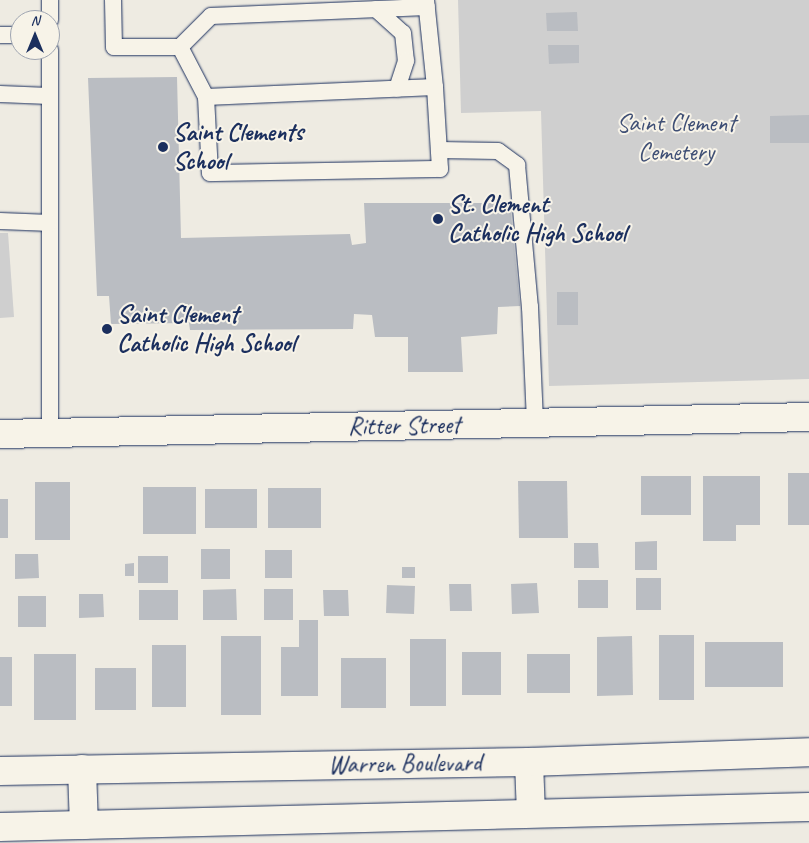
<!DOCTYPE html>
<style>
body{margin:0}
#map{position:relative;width:809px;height:843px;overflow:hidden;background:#eeebe2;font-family:Caveat,sans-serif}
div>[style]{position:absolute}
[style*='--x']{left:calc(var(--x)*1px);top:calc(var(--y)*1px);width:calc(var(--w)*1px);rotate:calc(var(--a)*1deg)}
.green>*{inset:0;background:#cfcfcf}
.building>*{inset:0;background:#babdc2}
.roads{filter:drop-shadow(0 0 1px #1b2f5e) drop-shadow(0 0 1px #1b2f5e)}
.service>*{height:16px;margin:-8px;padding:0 8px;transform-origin:8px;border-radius:8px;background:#f7f3e8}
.minor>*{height:28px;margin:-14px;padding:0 14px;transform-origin:14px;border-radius:14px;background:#f7f3e8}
.dots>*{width:14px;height:14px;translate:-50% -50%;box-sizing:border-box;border:2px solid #f7f3e8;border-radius:50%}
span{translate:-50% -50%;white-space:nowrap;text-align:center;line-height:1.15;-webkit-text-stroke:4px #f7f3e8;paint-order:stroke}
.park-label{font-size:25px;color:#3f4f75}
.poi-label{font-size:25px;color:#1b2f5e;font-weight:700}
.left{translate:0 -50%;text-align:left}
.street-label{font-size:25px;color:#1b2f5e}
.north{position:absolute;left:10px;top:10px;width:50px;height:50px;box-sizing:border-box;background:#f7f3e8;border:1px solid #9fa5b1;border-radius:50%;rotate:0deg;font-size:14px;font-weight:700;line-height:20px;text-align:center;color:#1b2f5e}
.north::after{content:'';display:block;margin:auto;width:18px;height:22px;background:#1b2f5e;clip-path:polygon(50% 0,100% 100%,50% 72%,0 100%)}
</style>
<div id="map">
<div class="green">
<i style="clip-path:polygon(458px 0,809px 0,809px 379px,549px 386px,541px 111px,461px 113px)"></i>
<i style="clip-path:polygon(0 233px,8px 233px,14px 317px,0 318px)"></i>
</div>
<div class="building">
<i style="clip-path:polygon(577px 12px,578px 31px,547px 31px,546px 13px)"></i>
<i style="clip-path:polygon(548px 45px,579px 45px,579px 63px,549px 64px)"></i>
<i style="clip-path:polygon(177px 77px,181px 238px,350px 234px,352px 245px,366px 243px,364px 203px,510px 203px,520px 306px,498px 307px,497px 334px,461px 337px,463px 372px,408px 372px,408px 337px,375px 337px,372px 315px,354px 314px,353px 329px,190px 330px,189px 323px,111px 324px,109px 296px,97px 296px,88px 78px)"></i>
<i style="clip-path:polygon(809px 115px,809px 143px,770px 143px,770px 116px)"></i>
<i style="clip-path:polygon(557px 292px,578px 292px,578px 325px,557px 325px)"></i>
<i style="clip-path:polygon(788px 473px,809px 473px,809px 525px,788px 525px)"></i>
<i style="clip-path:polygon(641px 476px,691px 476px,691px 515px,641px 515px)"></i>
<i style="clip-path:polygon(703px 476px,760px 476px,760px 525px,736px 525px,736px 541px,703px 541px)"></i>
<i style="clip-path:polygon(518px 481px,567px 481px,568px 538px,519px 538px)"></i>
<i style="clip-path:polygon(35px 482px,70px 482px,70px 540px,35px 540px)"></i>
<i style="clip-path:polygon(143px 487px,196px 487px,196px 534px,143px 534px)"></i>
<i style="clip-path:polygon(268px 488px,321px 488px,321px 528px,268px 528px)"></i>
<i style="clip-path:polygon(205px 489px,257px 489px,257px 528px,205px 528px)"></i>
<i style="clip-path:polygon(0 499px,8px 499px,8px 538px,0 538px)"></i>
<i style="clip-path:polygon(657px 541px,657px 570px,635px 570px,635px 542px)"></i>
<i style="clip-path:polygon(574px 543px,598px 543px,599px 568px,574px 568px)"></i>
<i style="clip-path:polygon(201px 549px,230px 549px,230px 579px,201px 579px)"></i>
<i style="clip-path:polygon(265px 550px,292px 550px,292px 578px,265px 578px)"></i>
<i style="clip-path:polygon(15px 554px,38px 554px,39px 578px,15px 579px)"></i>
<i style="clip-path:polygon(138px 556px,168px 556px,168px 583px,138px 583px)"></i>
<i style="clip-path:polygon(134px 563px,134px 576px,125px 576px,125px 564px)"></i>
<i style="clip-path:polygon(402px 567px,415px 567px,415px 578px,402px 578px)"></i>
<i style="clip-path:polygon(636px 578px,661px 578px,661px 610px,636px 610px)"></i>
<i style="clip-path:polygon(578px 580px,608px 580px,608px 608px,578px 608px)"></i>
<i style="clip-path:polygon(537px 583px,539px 613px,512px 614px,511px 584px)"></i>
<i style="clip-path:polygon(449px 584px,471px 584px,472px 611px,450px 611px)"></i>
<i style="clip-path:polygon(387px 585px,415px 586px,414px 614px,386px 613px)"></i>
<i style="clip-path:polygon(236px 589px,237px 620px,203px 620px,203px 590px)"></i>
<i style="clip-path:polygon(264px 589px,293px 589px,293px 620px,264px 620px)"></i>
<i style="clip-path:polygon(139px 590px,178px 590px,178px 620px,139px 620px)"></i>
<i style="clip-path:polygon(323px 590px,348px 590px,349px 616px,324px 616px)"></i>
<i style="clip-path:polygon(79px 594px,103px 594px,104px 617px,79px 618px)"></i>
<i style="clip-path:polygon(18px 596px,46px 596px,46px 627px,18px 627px)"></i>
<i style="clip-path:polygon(299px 620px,318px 620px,318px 696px,281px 696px,281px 647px,299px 647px)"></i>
<i style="clip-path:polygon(659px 635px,694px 635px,694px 700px,659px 700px)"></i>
<i style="clip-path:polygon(221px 636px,261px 636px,261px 715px,221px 715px)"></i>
<i style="clip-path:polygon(632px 636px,633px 695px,597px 696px,597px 637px)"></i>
<i style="clip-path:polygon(410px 639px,446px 639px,446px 706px,410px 706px)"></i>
<i style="clip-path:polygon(705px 642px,783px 642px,783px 687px,705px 687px)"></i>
<i style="clip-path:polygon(152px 645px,186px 645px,186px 707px,152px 707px)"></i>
<i style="clip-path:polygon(462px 652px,501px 652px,501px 695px,462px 695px)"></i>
<i style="clip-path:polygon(34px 654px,76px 654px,76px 720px,34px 720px)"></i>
<i style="clip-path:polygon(527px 654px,570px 654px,570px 693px,527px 693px)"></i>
<i style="clip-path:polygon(0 657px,12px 657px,12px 706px,0 706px)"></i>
<i style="clip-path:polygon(341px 658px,386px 658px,386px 708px,341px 708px)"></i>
<i style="clip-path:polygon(95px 668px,136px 668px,136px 710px,95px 710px)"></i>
</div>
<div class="roads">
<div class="service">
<i style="--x:50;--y:0;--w:20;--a:90"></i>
<i style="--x:113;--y:0;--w:47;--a:88.8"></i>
<i style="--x:114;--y:47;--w:66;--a:0"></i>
<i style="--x:180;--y:47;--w:44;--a:-45"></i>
<i style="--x:211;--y:16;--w:216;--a:-2.4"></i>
<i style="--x:376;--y:9;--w:36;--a:42"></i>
<i style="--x:403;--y:33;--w:28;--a:84"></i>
<i style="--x:406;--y:61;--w:29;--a:108"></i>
<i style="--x:0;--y:35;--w:20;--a:0"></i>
<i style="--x:180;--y:47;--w:56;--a:62.5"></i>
<i style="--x:206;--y:97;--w:76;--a:87"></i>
<i style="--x:210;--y:173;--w:230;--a:-1"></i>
<i style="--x:440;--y:169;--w:82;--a:-93.5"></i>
<i style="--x:435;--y:87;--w:87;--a:-95.9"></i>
<i style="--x:50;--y:50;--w:383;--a:90"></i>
<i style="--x:0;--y:94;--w:49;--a:2.3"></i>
<i style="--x:206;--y:97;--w:229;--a:-2.5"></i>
<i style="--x:439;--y:150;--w:59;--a:1"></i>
<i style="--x:498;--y:151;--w:24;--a:36"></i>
<i style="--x:517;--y:165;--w:143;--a:84.8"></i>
<i style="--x:530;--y:307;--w:116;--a:87.5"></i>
<i style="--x:0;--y:221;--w:49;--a:2.3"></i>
</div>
<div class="minor">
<i style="--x:0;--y:434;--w:809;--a:-1.2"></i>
<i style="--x:529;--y:762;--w:51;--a:87.8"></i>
<i style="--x:82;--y:769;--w:56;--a:88"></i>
<i style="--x:0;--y:771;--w:529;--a:-0.97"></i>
<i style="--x:529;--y:762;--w:280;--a:-2"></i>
<i style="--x:0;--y:827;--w:809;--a:-1.42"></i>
</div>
</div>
<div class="dots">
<i style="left:163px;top:147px;background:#1b2f5e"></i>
<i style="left:438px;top:219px;background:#1b2f5e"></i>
<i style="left:107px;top:329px;background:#1b2f5e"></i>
</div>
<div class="park-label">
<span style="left:676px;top:138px">Saint Clement<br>Cemetery</span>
</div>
<div class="poi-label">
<span class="left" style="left:173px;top:147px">Saint Clements<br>School</span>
<span class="left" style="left:448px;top:219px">St. Clement<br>Catholic High School</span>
<span class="left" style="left:117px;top:329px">Saint Clement<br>Catholic High School</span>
</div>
<div class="street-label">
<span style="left:404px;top:426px;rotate:-1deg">Ritter Street</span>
<span style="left:405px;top:764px;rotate:-1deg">Warren Boulevard</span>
</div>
<div class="north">N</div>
</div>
